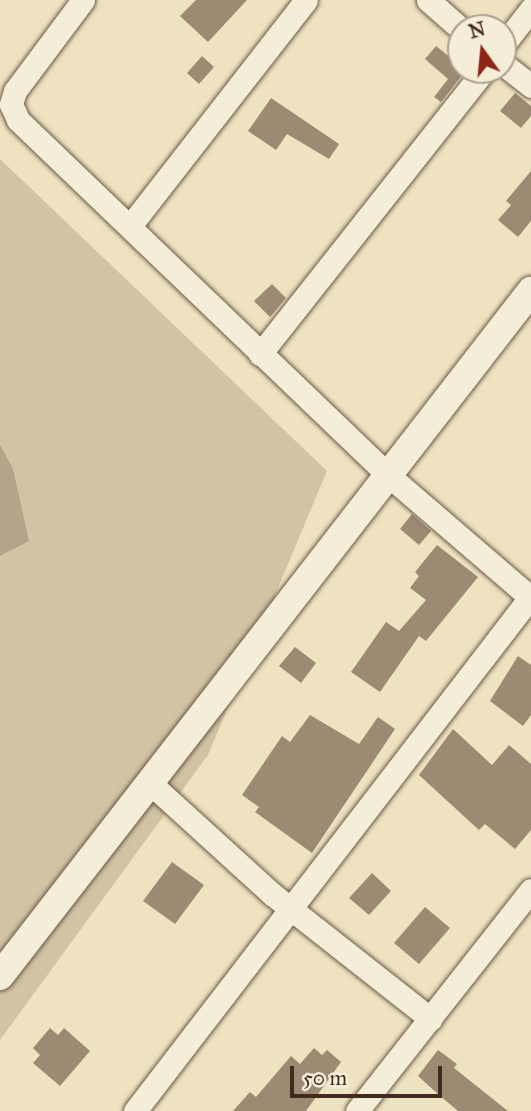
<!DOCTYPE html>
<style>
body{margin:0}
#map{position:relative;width:531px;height:1111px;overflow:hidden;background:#eee3c1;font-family:"IM FELL Great Primer",serif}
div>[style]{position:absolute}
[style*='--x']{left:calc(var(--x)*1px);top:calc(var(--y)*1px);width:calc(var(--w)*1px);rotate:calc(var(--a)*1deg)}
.green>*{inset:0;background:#d1c4a5}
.water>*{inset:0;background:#b4a48a}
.building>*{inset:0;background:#9c8a73}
.roads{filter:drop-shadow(0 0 2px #6e5847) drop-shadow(0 0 2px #6e5847)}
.minor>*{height:23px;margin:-11.5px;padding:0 11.5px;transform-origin:11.5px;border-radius:11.5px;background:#f4edd7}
.tertiary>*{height:28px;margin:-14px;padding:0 14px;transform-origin:14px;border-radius:14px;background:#f4edd7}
span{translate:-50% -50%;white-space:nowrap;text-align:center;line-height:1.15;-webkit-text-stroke:5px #f4edd7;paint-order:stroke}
.north{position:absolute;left:447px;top:14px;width:70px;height:70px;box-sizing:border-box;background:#f4edd7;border:2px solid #ad9f8d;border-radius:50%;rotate:345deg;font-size:19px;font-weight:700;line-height:28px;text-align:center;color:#432a1e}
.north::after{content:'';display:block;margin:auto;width:24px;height:32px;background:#8f2418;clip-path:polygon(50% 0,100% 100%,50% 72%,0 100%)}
.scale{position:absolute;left:290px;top:1066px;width:152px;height:32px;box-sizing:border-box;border:4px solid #432a1e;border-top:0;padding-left:9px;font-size:21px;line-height:24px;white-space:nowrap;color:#432a1e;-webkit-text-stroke:5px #f4edd7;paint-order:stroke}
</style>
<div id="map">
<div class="green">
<i style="clip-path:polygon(0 159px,327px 471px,208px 755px,0 1040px)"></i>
</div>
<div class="water">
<i style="clip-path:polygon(0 445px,13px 469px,29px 541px,0 556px)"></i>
</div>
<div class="building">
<i style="clip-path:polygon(196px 0,247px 0,208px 42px,180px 16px)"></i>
<i style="clip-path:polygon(436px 46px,466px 70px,441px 102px,434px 97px,448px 79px,425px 59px)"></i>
<i style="clip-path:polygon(202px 56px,214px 67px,199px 84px,187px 73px)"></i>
<i style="clip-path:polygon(515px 93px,531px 106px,531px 116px,521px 128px,500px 111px)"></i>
<i style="clip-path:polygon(271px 98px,339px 144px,329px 159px,287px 134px,276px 150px,248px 131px)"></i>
<i style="clip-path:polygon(531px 171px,531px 221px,518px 237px,498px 220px,511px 205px,506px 201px)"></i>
<i style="clip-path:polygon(272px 284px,286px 298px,270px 317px,254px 301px)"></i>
<i style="clip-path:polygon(412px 514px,431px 531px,419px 545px,400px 529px)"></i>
<i style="clip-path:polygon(437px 545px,478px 577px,426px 641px,419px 636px,380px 692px,351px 672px,386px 622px,399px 631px,426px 600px,410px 588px,419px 576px,415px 572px)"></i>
<i style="clip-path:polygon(295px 647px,316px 663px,301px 683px,279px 666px)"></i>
<i style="clip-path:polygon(518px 656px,531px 665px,531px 715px,523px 726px,490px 701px)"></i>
<i style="clip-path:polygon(310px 715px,359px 744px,378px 717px,395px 729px,312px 853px,255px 812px,259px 807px,242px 795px,282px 736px,290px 742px)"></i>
<i style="clip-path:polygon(453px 729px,492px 765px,509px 745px,531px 764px,531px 830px,515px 849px,485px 824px,479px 830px,419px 775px)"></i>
<i style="clip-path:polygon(172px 862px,204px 885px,175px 924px,143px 901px)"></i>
<i style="clip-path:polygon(372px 873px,391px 891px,369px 915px,349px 898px)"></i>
<i style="clip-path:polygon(425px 907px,450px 928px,419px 964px,394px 943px)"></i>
<i style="clip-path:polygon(50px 1028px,58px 1035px,64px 1028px,90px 1051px,60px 1086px,33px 1063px,40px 1055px,33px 1048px)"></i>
<i style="clip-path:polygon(314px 1048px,322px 1055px,327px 1050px,341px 1062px,306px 1111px,233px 1111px,250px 1092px,256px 1097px,291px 1056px,300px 1064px)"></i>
<i style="clip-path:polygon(438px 1050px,457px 1064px,454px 1068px,508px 1111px,458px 1111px,439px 1095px,418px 1076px)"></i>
</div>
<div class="roads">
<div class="minor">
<i style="--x:83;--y:0;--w:114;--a:126.8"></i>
<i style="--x:15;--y:91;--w:14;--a:107"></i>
<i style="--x:11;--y:104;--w:17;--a:66"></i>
<i style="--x:18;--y:120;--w:513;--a:43.81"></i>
<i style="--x:388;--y:475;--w:189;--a:40.7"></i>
<i style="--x:428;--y:0;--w:44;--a:41.3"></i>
<i style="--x:503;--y:45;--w:46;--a:-52.1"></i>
<i style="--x:503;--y:64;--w:36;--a:38"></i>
<i style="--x:130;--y:226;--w:286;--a:-52.1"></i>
<i style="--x:260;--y:354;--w:362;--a:-51.7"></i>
<i style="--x:150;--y:783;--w:165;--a:42.3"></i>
<i style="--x:272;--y:894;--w:202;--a:38.2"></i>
<i style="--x:135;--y:1111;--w:650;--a:-52.44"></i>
<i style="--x:357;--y:1111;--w:281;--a:-51.8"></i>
</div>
<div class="tertiary">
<i style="--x:0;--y:976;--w:867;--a:-52.22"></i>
</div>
</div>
<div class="north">N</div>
<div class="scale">50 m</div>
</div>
